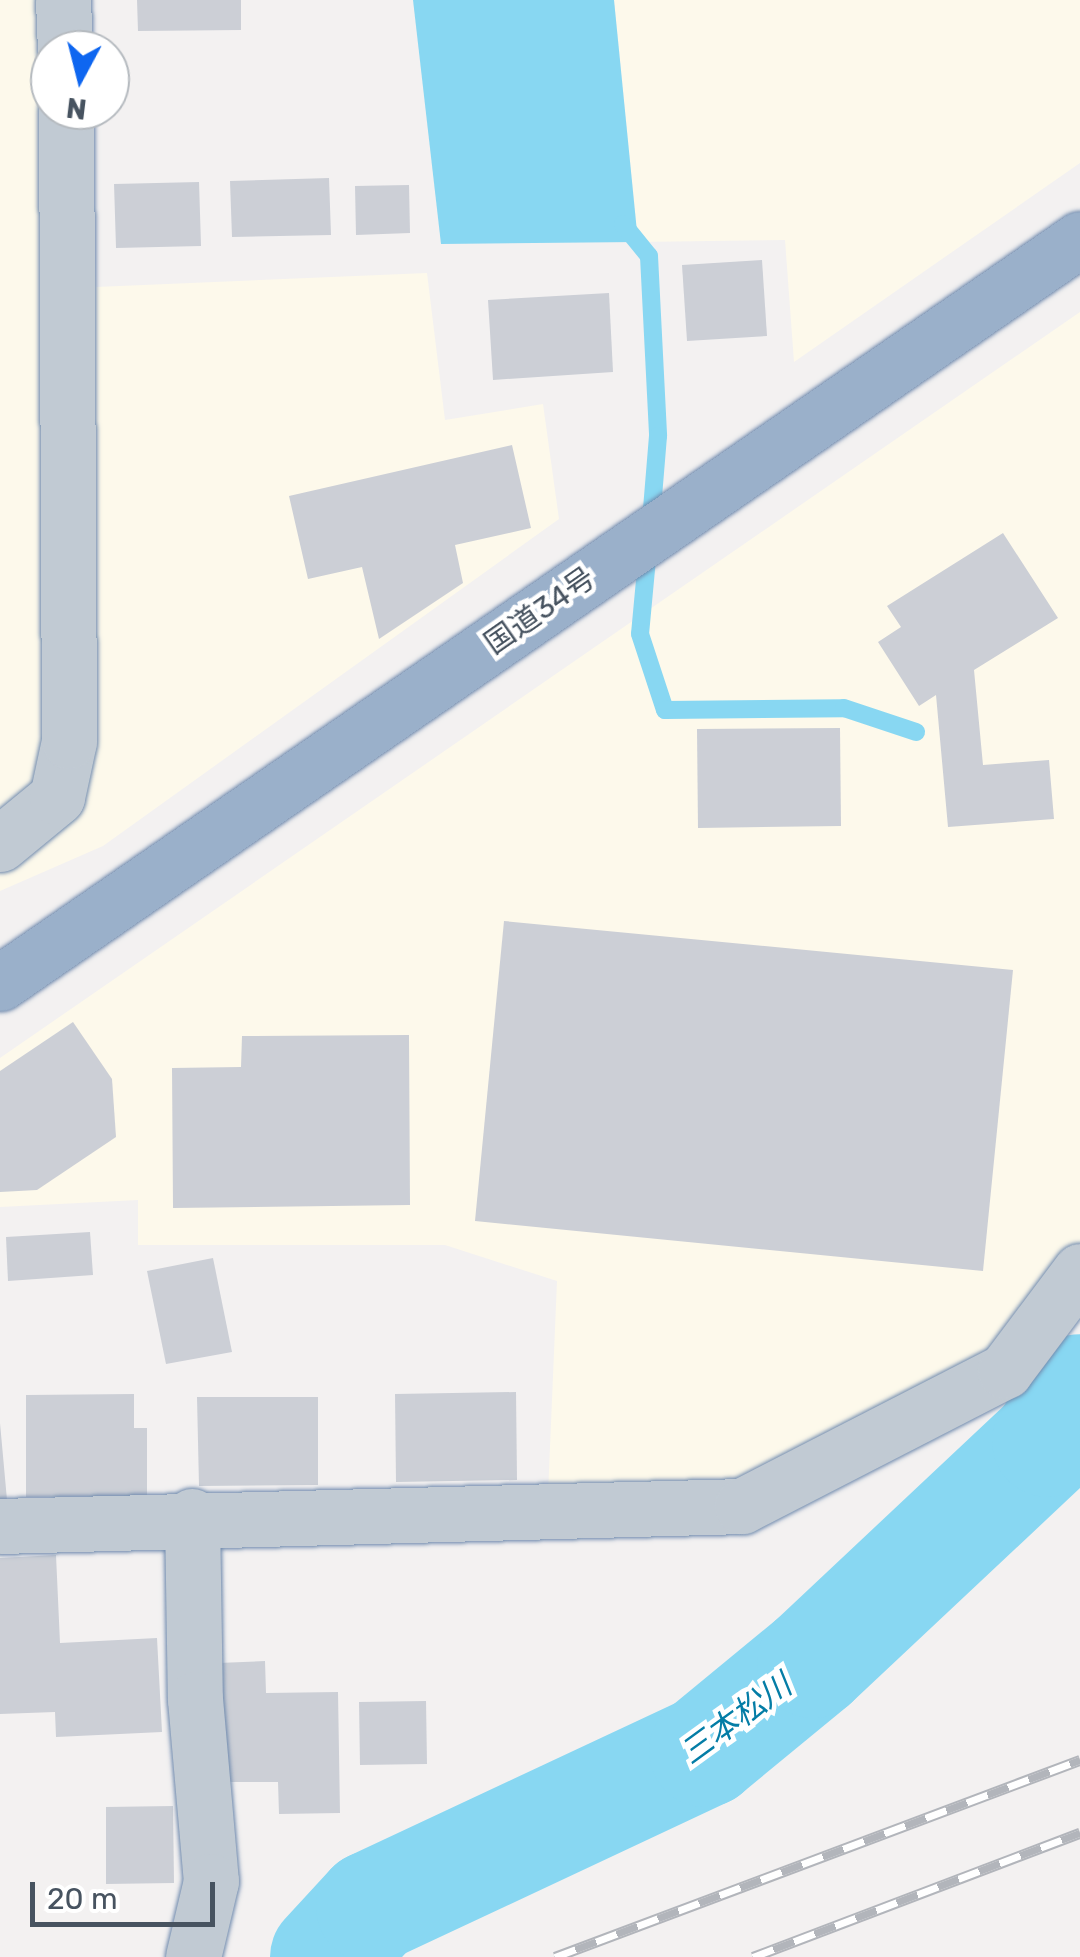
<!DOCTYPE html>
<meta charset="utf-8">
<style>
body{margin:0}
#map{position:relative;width:1080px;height:1957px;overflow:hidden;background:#f3f1f1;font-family:Rubik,"Noto Sans JP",sans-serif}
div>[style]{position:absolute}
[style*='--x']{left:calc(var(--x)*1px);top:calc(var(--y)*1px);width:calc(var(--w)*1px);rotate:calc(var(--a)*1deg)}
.commercial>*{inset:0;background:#fdf9eb}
.water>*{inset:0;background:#88d7f2}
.stream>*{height:18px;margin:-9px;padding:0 9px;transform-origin:9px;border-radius:9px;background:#88d7f2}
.river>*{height:112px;margin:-56px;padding:0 56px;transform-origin:56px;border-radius:56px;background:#88d7f2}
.building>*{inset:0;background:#cccfd6}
.roads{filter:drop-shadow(0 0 2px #718bae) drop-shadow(0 0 2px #718bae)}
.minor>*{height:55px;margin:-27.5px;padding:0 27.5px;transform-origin:27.5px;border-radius:27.5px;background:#c1cad3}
.trunk>*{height:55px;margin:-27.5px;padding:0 27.5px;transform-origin:27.5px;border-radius:27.5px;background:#9ab0ca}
.rail>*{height:11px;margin-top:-5.5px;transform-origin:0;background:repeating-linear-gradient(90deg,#fff 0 22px,#b2b5bb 0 44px);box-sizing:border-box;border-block:2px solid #b2b5bb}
span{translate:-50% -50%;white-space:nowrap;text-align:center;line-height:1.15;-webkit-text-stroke:9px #fff;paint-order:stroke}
.street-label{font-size:30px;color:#475360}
.water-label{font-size:32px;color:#047da6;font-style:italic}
.north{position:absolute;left:30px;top:30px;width:100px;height:100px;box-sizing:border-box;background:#fff;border:2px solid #b5babf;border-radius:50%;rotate:187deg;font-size:28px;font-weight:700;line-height:40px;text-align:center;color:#475360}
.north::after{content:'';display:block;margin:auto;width:35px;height:45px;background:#0e66f0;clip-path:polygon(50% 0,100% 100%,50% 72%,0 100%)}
.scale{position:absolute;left:30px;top:1882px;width:185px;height:45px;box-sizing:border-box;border:5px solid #475360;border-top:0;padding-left:12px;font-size:30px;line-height:35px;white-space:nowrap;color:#475360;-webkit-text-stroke:8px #fff;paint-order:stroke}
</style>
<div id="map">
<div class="commercial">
<i style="clip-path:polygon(0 0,84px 0,50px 50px,50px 110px,89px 110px,96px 287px,427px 273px,445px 420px,543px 404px,559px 519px,103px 846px,0 891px)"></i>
<i style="clip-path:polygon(614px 0,1080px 0,1080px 163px,794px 362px,785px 240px,638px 242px)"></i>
<i style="clip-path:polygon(1080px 312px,1080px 1271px,1005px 1371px,742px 1506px,547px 1518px,557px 1281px,445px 1245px,138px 1245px,138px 1200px,0 1207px,0 1058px)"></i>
</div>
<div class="water">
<i style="clip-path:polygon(413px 0,614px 0,638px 242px,441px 244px)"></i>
</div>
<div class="stream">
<i style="--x:623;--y:224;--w:41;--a:50.9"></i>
<i style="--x:649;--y:256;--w:180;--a:87.1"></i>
<i style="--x:658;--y:436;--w:86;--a:94.7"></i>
<i style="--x:648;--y:548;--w:86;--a:95.3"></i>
<i style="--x:640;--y:634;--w:80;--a:71.8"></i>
<i style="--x:665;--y:710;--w:179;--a:-0.6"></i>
<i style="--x:844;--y:708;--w:76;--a:18.4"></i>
</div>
<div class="river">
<i style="--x:326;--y:1957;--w:68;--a:-47.4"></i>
<i style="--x:372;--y:1907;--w:368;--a:-25.1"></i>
<i style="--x:705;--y:1751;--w:140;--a:-39.5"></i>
<i style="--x:813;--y:1662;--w:323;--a:-43.2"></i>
<i style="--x:1048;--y:1441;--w:60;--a:-57.9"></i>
</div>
<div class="building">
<i style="clip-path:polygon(137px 0,241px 0,241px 30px,138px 31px)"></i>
<i style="clip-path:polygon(329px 178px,331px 235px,232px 237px,230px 181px)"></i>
<i style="clip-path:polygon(199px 182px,201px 246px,116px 248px,114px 184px)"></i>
<i style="clip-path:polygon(409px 185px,410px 233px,356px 235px,355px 186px)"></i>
<i style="clip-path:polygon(762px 260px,767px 336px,687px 341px,682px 265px)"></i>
<i style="clip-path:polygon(609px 293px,613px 372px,493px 380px,488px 300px)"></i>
<i style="clip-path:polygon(512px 445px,531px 528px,455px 545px,463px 583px,379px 639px,362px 567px,308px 579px,289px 496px)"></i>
<i style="clip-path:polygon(1003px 533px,1058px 618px,974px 670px,983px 765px,1049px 760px,1054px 819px,948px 827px,936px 695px,919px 706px,878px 642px,901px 627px,887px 606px)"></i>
<i style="clip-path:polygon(840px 728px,841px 826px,698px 828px,697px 729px)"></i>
<i style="clip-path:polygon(504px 921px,1013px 970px,983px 1271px,475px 1221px)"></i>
<i style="clip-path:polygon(73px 1022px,112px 1079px,116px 1137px,37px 1190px,0 1192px,0 1071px)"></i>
<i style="clip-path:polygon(409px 1035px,410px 1205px,173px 1208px,172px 1068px,241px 1067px,242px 1036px)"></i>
<i style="clip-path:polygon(90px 1232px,93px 1275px,8px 1281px,6px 1237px)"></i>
<i style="clip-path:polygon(213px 1258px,232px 1352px,166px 1364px,147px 1271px)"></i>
<i style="clip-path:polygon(516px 1392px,517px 1480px,396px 1482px,395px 1394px)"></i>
<i style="clip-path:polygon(134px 1394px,134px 1428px,147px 1428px,147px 1496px,26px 1497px,26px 1395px)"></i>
<i style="clip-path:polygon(197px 1397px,318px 1397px,318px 1485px,199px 1486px)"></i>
<i style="clip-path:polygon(0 1423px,7px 1500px,0 1500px)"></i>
<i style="clip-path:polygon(56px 1555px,60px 1643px,157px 1638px,162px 1732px,56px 1737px,55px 1712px,0 1714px,0 1558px)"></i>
<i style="clip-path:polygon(265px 1661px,266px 1693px,338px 1692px,340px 1813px,279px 1814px,278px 1782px,219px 1782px,218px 1663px)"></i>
<i style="clip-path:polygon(426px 1701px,427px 1764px,360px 1765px,359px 1702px)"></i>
<i style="clip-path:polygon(173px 1806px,174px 1883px,106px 1884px,106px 1807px)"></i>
</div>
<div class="roads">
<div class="minor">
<i style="--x:63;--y:0;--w:50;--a:87.7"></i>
<i style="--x:0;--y:844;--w:74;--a:-39.5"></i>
<i style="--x:57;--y:797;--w:57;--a:-77.9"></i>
<i style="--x:69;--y:741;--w:631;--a:-90.27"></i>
<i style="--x:192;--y:1516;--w:183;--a:89.1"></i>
<i style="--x:195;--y:1699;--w:183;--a:85"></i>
<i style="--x:211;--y:1881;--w:78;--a:103.3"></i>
<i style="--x:0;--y:1526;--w:742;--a:-1.54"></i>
<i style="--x:742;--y:1506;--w:296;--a:-27.2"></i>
<i style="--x:1005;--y:1371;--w:125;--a:-53.1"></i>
</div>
<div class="trunk">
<i style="--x:0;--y:983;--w:1311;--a:-34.56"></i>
</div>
</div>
<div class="rail">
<i style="--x:555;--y:1957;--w:561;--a:-20.57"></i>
<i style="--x:753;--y:1957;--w:350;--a:-20.8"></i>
</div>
<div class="street-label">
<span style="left:540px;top:611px;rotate:-35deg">国道34号</span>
</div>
<div class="water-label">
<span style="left:736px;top:1719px;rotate:-36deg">三本松川</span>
</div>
<div class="north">N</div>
<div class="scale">20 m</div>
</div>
